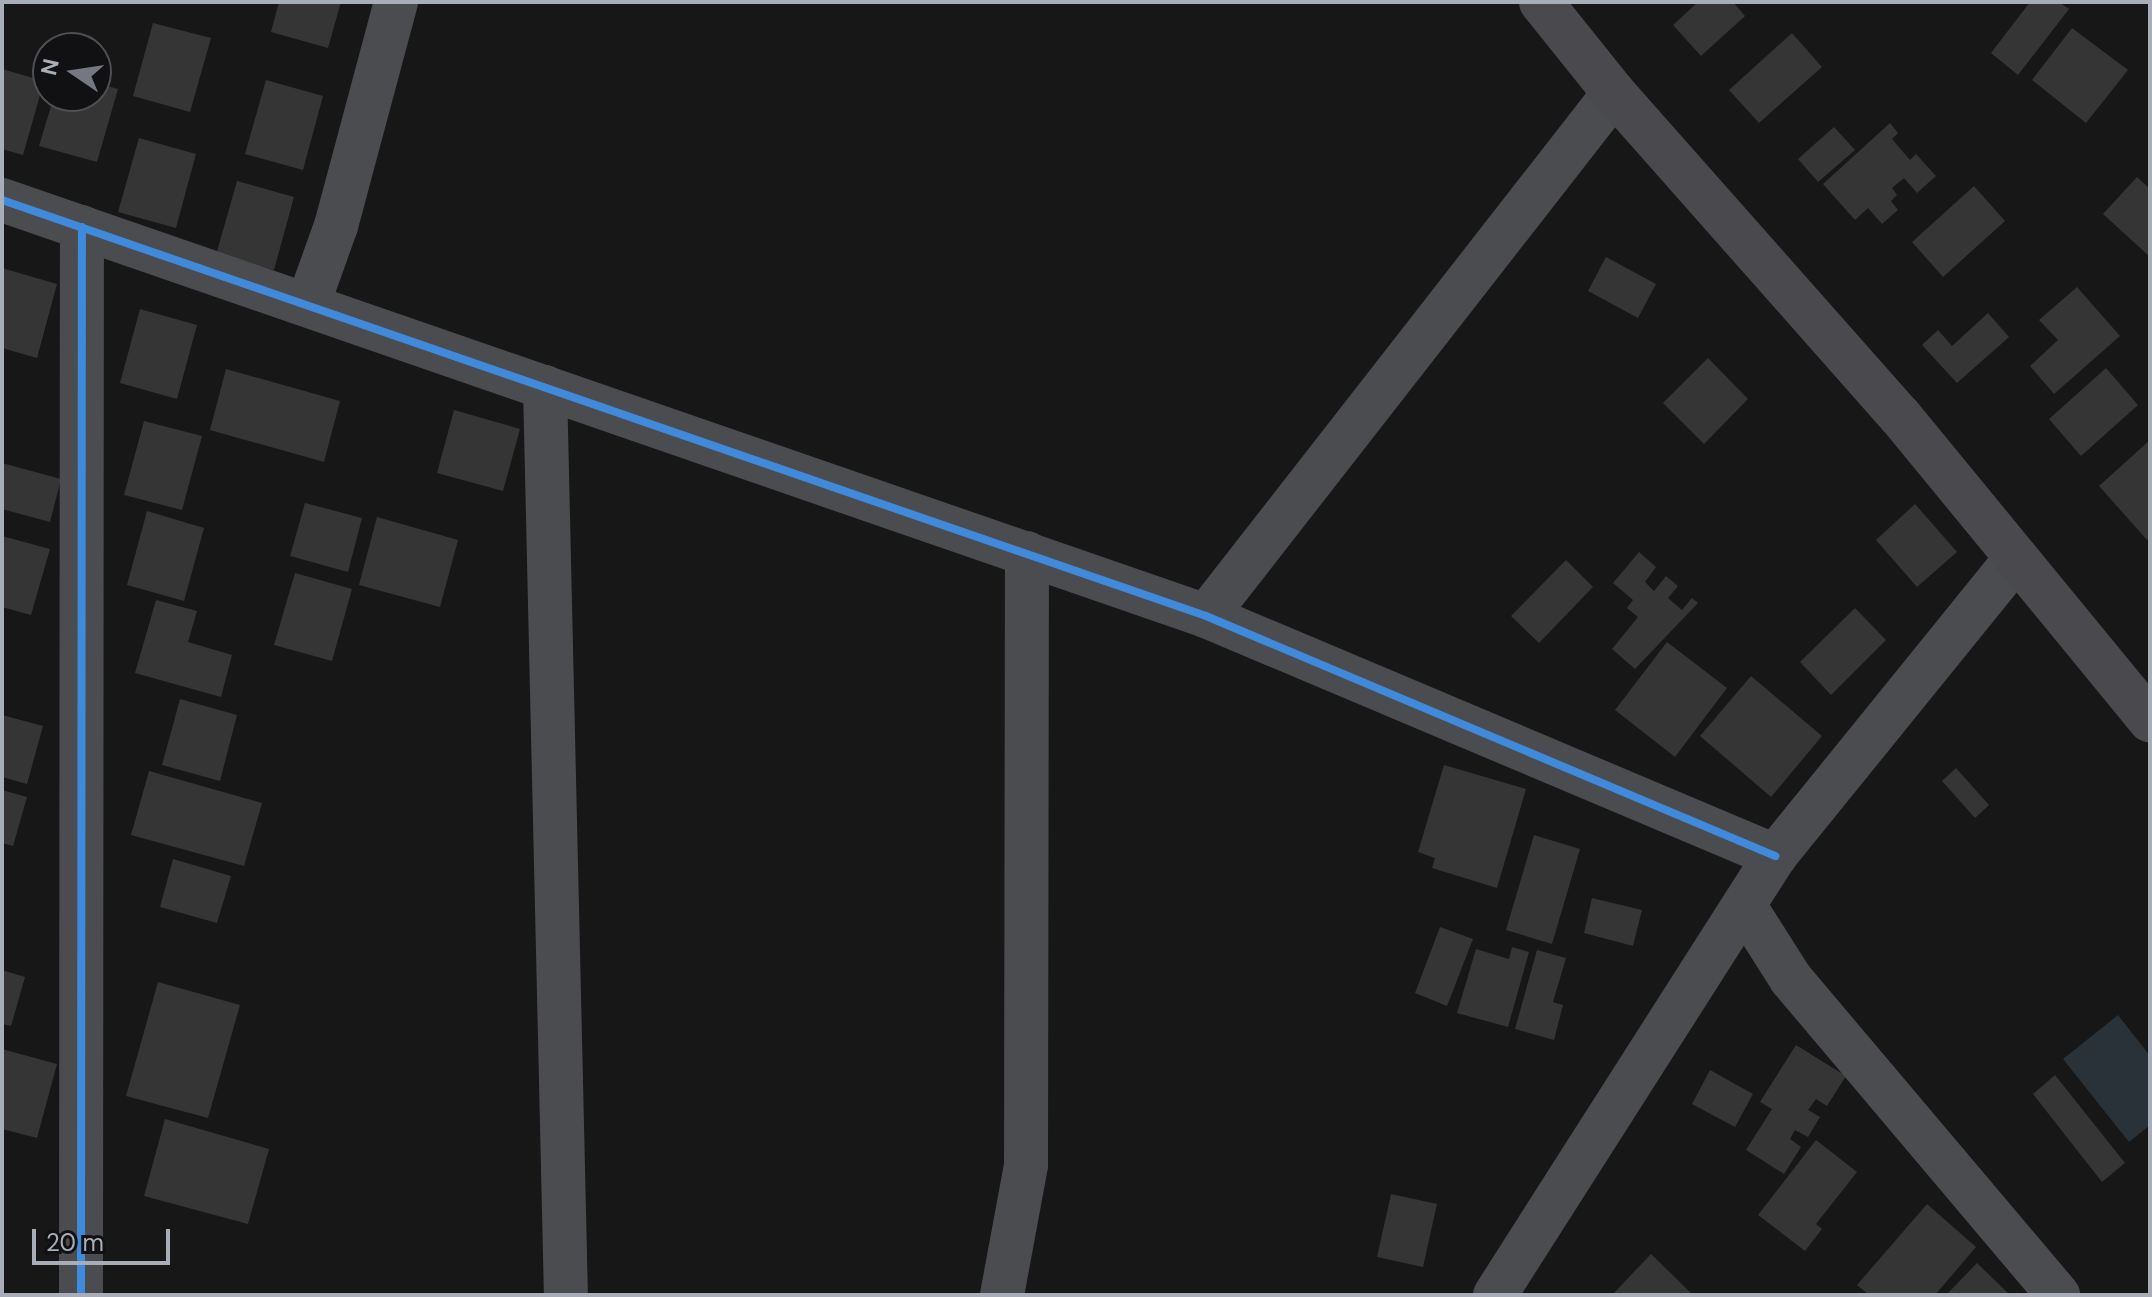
<!DOCTYPE html>
<style>
body{margin:0}
#map{position:relative;width:2152px;height:1297px;overflow:hidden;background:#171717;font-family:"DM Sans",sans-serif}
div>[style]{position:absolute}
[style*='--x']{left:calc(var(--x)*1px);top:calc(var(--y)*1px);width:calc(var(--w)*1px);rotate:calc(var(--a)*1deg)}
.water>*{inset:0;background:#2a3239}
.building>*{inset:0;background:#353536}
.street>*{height:44px;margin:-22px;padding:0 22px;transform-origin:22px;border-radius:22px;background:#4b4c50}
.secondary>*{height:44px;margin:-22px;padding:0 22px;transform-origin:22px;border-radius:22px;background:#4a4a4e}
.cycleway>*{height:8px;margin:-4px;padding:0 4px;transform-origin:4px;border-radius:4px;background:#408adc}
span{translate:-50% -50%;white-space:nowrap;text-align:center;line-height:1.15;-webkit-text-stroke:8px #111113;paint-order:stroke}
.frame{position:absolute;inset:0;border:4px solid #a8adb8;pointer-events:none}
.north{position:absolute;left:32px;top:32px;width:80px;height:80px;box-sizing:border-box;background:#111113;border:2px solid #4d4f55;border-radius:50%;rotate:283deg;font-size:22px;font-weight:700;line-height:32px;text-align:center;color:#a8adb8}
.north::after{content:'';display:block;margin:auto;width:28px;height:36px;background:#757880;clip-path:polygon(50% 0,100% 100%,50% 72%,0 100%)}
.scale{position:absolute;left:32px;top:1229px;width:138px;height:36px;box-sizing:border-box;border:4px solid #a8adb8;border-top:0;padding-left:10px;font-size:24px;line-height:28px;white-space:nowrap;color:#a8adb8;-webkit-text-stroke:6px #111113;paint-order:stroke}
</style>
<div id="map">
<div class="water">
<i style="clip-path:polygon(2118px 1015px,2150px 1056px,2150px 1125px,2129px 1142px,2063px 1059px)"></i>
</div>
<div class="building">
<i style="clip-path:polygon(279px 2px,341px 2px,328px 48px,271px 32px)"></i>
<i style="clip-path:polygon(1698px 2px,1733px 2px,1745px 16px,1701px 56px,1673px 25px)"></i>
<i style="clip-path:polygon(2030px 2px,2059px 2px,2069px 9px,2018px 75px,1991px 53px)"></i>
<i style="clip-path:polygon(153px 23px,211px 38px,190px 112px,133px 96px)"></i>
<i style="clip-path:polygon(2072px 28px,2128px 70px,2086px 123px,2032px 80px)"></i>
<i style="clip-path:polygon(1792px 33px,1822px 67px,1759px 123px,1729px 90px)"></i>
<i style="clip-path:polygon(2px 69px,44px 81px,23px 155px,2px 149px)"></i>
<i style="clip-path:polygon(266px 80px,323px 96px,303px 170px,245px 154px)"></i>
<i style="clip-path:polygon(96px 83px,118px 89px,97px 162px,39px 146px,54px 96px,96px 96px)"></i>
<i style="clip-path:polygon(1890px 123px,1898px 133px,1892px 139px,1910px 160px,1916px 154px,1936px 176px,1917px 193px,1904px 178px,1892px 188px,1897px 195px,1891px 201px,1898px 210px,1882px 224px,1868px 208px,1855px 220px,1823px 184px)"></i>
<i style="clip-path:polygon(1834px 127px,1855px 150px,1818px 182px,1798px 159px)"></i>
<i style="clip-path:polygon(139px 138px,196px 154px,176px 228px,118px 212px)"></i>
<i style="clip-path:polygon(2137px 177px,2150px 189px,2150px 257px,2103px 214px)"></i>
<i style="clip-path:polygon(237px 181px,294px 197px,274px 270px,216px 255px)"></i>
<i style="clip-path:polygon(1974px 186px,2005px 221px,1943px 277px,1912px 242px)"></i>
<i style="clip-path:polygon(1606px 257px,1656px 284px,1638px 318px,1588px 291px)"></i>
<i style="clip-path:polygon(2px 268px,57px 284px,37px 358px,2px 348px)"></i>
<i style="clip-path:polygon(2077px 287px,2120px 336px,2054px 394px,2030px 366px,2058px 340px,2039px 320px)"></i>
<i style="clip-path:polygon(140px 309px,197px 325px,177px 399px,120px 383px)"></i>
<i style="clip-path:polygon(1988px 313px,2009px 337px,1957px 383px,1922px 345px,1938px 330px,1952px 346px)"></i>
<i style="clip-path:polygon(1708px 358px,1748px 399px,1704px 444px,1663px 403px)"></i>
<i style="clip-path:polygon(2106px 368px,2138px 405px,2081px 456px,2049px 419px)"></i>
<i style="clip-path:polygon(226px 369px,340px 401px,324px 462px,210px 430px)"></i>
<i style="clip-path:polygon(454px 410px,520px 429px,503px 491px,437px 473px)"></i>
<i style="clip-path:polygon(144px 421px,202px 436px,182px 510px,124px 495px)"></i>
<i style="clip-path:polygon(2150px 440px,2150px 537px,2147px 540px,2099px 486px)"></i>
<i style="clip-path:polygon(2px 463px,61px 479px,50px 522px,2px 509px)"></i>
<i style="clip-path:polygon(305px 503px,362px 518px,348px 572px,290px 556px)"></i>
<i style="clip-path:polygon(1915px 504px,1957px 552px,1917px 587px,1876px 540px)"></i>
<i style="clip-path:polygon(147px 511px,204px 528px,184px 601px,127px 585px)"></i>
<i style="clip-path:polygon(377px 517px,458px 540px,440px 607px,359px 585px)"></i>
<i style="clip-path:polygon(2px 536px,50px 549px,31px 615px,2px 607px)"></i>
<i style="clip-path:polygon(1639px 552px,1656px 567px,1645px 582px,1654px 591px,1666px 576px,1678px 586px,1668px 598px,1682px 610px,1692px 598px,1698px 603px,1635px 669px,1612px 649px,1638px 617px,1627px 608px,1633px 600px,1613px 583px)"></i>
<i style="clip-path:polygon(1566px 560px,1593px 587px,1539px 643px,1511px 616px)"></i>
<i style="clip-path:polygon(295px 573px,352px 589px,332px 661px,274px 645px)"></i>
<i style="clip-path:polygon(156px 600px,197px 611px,188px 642px,232px 655px,221px 697px,135px 673px)"></i>
<i style="clip-path:polygon(1855px 608px,1886px 640px,1831px 695px,1800px 662px)"></i>
<i style="clip-path:polygon(1667px 642px,1727px 688px,1675px 757px,1615px 710px)"></i>
<i style="clip-path:polygon(1751px 676px,1822px 736px,1771px 797px,1700px 736px)"></i>
<i style="clip-path:polygon(180px 699px,237px 715px,220px 781px,162px 765px)"></i>
<i style="clip-path:polygon(2px 715px,43px 726px,27px 784px,2px 777px)"></i>
<i style="clip-path:polygon(1444px 765px,1526px 789px,1497px 888px,1432px 868px,1435px 858px,1418px 852px)"></i>
<i style="clip-path:polygon(1956px 768px,1989px 805px,1975px 818px,1942px 781px)"></i>
<i style="clip-path:polygon(149px 771px,262px 803px,244px 866px,131px 835px)"></i>
<i style="clip-path:polygon(2px 790px,27px 797px,13px 846px,2px 843px)"></i>
<i style="clip-path:polygon(1534px 835px,1580px 849px,1552px 944px,1506px 930px)"></i>
<i style="clip-path:polygon(173px 859px,231px 876px,217px 923px,160px 907px)"></i>
<i style="clip-path:polygon(1592px 898px,1642px 910px,1633px 946px,1584px 933px)"></i>
<i style="clip-path:polygon(1440px 927px,1473px 939px,1447px 1006px,1415px 993px)"></i>
<i style="clip-path:polygon(1512px 947px,1529px 952px,1508px 1027px,1457px 1013px,1476px 949px,1509px 959px)"></i>
<i style="clip-path:polygon(1537px 950px,1566px 958px,1553px 1002px,1563px 1005px,1554px 1040px,1515px 1029px)"></i>
<i style="clip-path:polygon(2px 970px,25px 977px,11px 1026px,2px 1024px)"></i>
<i style="clip-path:polygon(158px 982px,240px 1005px,208px 1118px,126px 1096px)"></i>
<i style="clip-path:polygon(1796px 1045px,1846px 1076px,1827px 1106px,1816px 1099px,1808px 1110px,1820px 1117px,1808px 1137px,1795px 1130px,1790px 1139px,1801px 1147px,1784px 1174px,1746px 1150px,1772px 1109px,1760px 1102px)"></i>
<i style="clip-path:polygon(2px 1049px,57px 1064px,37px 1138px,2px 1129px)"></i>
<i style="clip-path:polygon(1710px 1070px,1753px 1094px,1735px 1127px,1692px 1104px)"></i>
<i style="clip-path:polygon(2055px 1075px,2125px 1163px,2102px 1182px,2033px 1094px)"></i>
<i style="clip-path:polygon(165px 1119px,269px 1149px,248px 1224px,144px 1196px)"></i>
<i style="clip-path:polygon(1816px 1140px,1857px 1172px,1816px 1224px,1822px 1229px,1805px 1251px,1758px 1215px)"></i>
<i style="clip-path:polygon(1391px 1194px,1437px 1204px,1423px 1267px,1377px 1257px)"></i>
<i style="clip-path:polygon(1927px 1204px,1976px 1247px,1935px 1295px,1869px 1295px,1857px 1285px)"></i>
<i style="clip-path:polygon(1651px 1254px,1693px 1295px,1612px 1295px)"></i>
<i style="clip-path:polygon(1977px 1263px,2010px 1295px,1946px 1295px)"></i>
</div>
<div class="street">
<i style="--x:2;--y:200;--w:1274;--a:19.06"></i>
<i style="--x:1206;--y:616;--w:618;--a:22.87"></i>
<i style="--x:308;--y:304;--w:83;--a:-70.3"></i>
<i style="--x:336;--y:226;--w:232;--a:-75"></i>
<i style="--x:545;--y:387;--w:908;--a:88.68"></i>
<i style="--x:1206;--y:616;--w:663;--a:-52.04"></i>
<i style="--x:1744;--y:905;--w:88;--a:57.6"></i>
<i style="--x:1791;--y:979;--w:414;--a:49.8"></i>
<i style="--x:81;--y:1295;--w:1068;--a:-89.95"></i>
<i style="--x:1002;--y:1295;--w:132;--a:-79.5"></i>
<i style="--x:1026;--y:1165;--w:612;--a:-89.91"></i>
<i style="--x:1495;--y:1295;--w:521;--a:-57.47"></i>
<i style="--x:1775;--y:856;--w:381;--a:-51"></i>
</div>
<div class="secondary">
<i style="--x:1541;--y:2;--w:117;--a:51.3"></i>
<i style="--x:1614;--y:93;--w:431;--a:48.5"></i>
<i style="--x:1900;--y:416;--w:394;--a:50.6"></i>
</div>
<div class="cycleway">
<i style="--x:2;--y:200;--w:1274;--a:19.06"></i>
<i style="--x:1206;--y:616;--w:618;--a:22.87"></i>
<i style="--x:81;--y:1295;--w:1068;--a:-89.95"></i>
</div>
<div class="frame"></div>
<div class="north">N</div>
<div class="scale">20 m</div>
</div>
